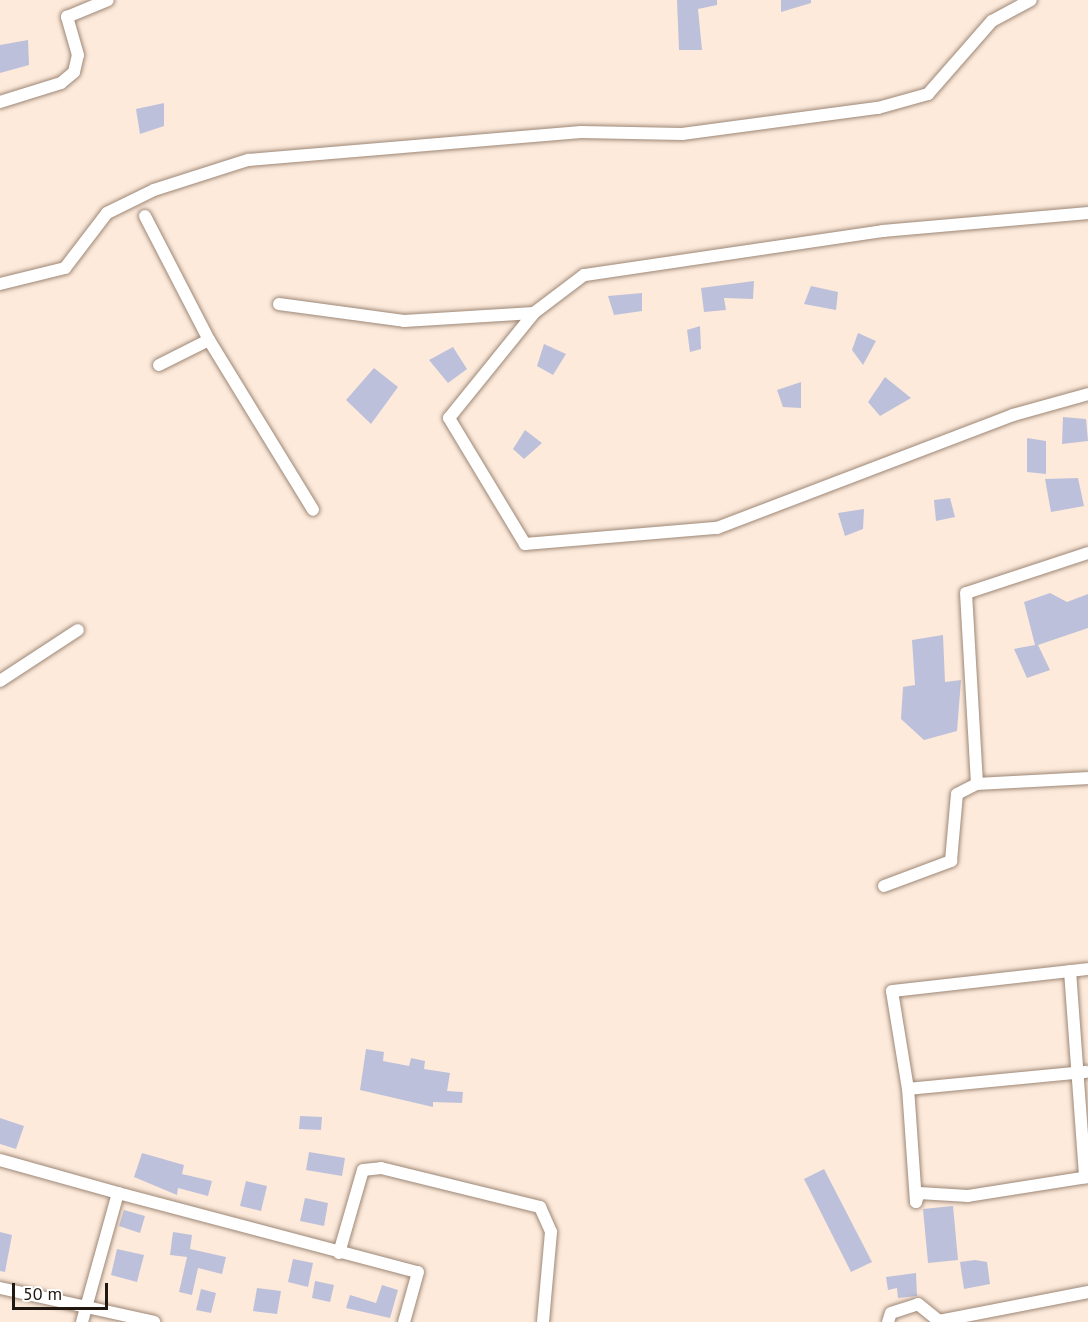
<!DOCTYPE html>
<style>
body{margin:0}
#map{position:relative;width:1088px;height:1322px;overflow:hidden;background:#fdeadb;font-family:"PT Sans",sans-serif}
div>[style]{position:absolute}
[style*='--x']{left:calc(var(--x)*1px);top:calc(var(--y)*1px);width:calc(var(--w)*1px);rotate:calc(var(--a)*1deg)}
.building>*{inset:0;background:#bdc0da}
.roads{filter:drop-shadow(0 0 2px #9d8776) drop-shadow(0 0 2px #9d8776)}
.street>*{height:12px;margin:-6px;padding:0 6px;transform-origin:6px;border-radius:6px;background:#fff}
span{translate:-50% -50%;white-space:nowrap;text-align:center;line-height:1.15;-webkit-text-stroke:4.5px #fff;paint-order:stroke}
.scale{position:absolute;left:12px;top:1283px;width:96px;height:27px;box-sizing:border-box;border:3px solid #1f1710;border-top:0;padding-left:8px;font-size:18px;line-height:21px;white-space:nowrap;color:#1f1710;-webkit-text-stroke:4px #fff;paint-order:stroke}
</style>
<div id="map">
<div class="building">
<i style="clip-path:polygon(677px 0,717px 0,717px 5px,698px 9px,702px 50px,679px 50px)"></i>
<i style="clip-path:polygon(781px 0,811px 0,811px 3px,781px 12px)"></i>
<i style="clip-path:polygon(28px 40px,29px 65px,0 73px,0 45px)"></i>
<i style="clip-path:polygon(164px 103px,164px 126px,140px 134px,136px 109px)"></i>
<i style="clip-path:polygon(754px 281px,753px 299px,724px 298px,726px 310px,704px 312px,701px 288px)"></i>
<i style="clip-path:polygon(811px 286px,838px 292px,836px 310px,804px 304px)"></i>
<i style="clip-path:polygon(642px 293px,642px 311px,614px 315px,608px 296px)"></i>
<i style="clip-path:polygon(700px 326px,701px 349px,690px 352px,687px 330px)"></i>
<i style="clip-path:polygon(858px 333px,876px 341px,863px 365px,852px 350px)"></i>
<i style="clip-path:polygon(544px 344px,566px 354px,553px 375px,537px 366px)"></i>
<i style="clip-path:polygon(453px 347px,467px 369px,448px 383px,429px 360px)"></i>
<i style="clip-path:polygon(374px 368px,398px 387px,371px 424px,346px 400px)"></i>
<i style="clip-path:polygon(885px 377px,911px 398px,880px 416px,868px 402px)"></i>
<i style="clip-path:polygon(801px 382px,801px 408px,783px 407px,777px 390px)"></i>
<i style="clip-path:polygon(1063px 417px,1086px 419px,1088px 441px,1062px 444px)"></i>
<i style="clip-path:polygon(525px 430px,542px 443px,524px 459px,513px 449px)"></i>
<i style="clip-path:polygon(1027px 438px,1046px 441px,1046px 474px,1027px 472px)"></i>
<i style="clip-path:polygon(1078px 478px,1084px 506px,1051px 512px,1045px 479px)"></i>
<i style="clip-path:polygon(950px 498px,955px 517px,936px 521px,934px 500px)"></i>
<i style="clip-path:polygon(864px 509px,863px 529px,845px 536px,838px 513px)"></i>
<i style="clip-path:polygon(1050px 593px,1067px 602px,1088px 594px,1088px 628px,1038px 645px,1050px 670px,1027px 678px,1014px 649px,1035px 645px,1024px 602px)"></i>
<i style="clip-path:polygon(943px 635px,945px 682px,961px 680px,957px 731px,924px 740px,901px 719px,903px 687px,915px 685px,912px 640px)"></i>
<i style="clip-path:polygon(366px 1049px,384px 1052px,383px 1061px,409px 1066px,411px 1058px,425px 1061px,424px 1069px,450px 1073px,447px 1091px,463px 1092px,462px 1103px,433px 1102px,433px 1107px,360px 1090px)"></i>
<i style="clip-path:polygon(300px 1116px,322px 1117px,321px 1130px,299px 1129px)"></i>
<i style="clip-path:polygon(0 1118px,24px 1126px,16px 1149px,0 1144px)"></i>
<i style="clip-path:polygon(309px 1152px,345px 1158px,342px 1176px,306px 1170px)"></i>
<i style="clip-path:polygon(142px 1153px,184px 1165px,182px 1174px,212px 1181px,208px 1196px,178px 1188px,177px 1195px,134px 1177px)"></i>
<i style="clip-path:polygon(824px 1169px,872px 1262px,851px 1272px,804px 1179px)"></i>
<i style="clip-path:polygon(246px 1181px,267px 1186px,261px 1211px,240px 1206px)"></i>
<i style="clip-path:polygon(305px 1198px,328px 1203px,324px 1226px,300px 1221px)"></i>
<i style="clip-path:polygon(953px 1206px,958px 1260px,928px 1263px,923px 1209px)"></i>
<i style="clip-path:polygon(124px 1210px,145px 1216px,140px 1233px,119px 1226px)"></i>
<i style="clip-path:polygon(0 1232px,12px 1235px,5px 1272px,0 1271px)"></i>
<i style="clip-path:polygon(173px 1232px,192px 1235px,190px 1249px,226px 1257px,222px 1274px,198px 1268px,192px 1295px,179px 1292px,187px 1257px,170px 1255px)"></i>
<i style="clip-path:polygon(117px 1249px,144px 1255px,137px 1282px,111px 1275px)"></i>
<i style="clip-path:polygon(293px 1259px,313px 1263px,308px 1287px,288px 1282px)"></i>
<i style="clip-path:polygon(975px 1260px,987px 1262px,990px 1284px,964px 1289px,960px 1262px)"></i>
<i style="clip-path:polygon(916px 1273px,917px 1296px,898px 1298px,897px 1288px,888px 1290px,886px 1277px)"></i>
<i style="clip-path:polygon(315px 1281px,334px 1285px,330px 1302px,312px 1298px)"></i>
<i style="clip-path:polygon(382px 1285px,398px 1290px,390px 1318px,346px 1308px,350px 1295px,376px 1303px)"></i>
<i style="clip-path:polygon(257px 1288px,281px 1291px,277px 1314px,253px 1311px)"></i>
<i style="clip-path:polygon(201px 1289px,216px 1293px,211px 1313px,196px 1310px)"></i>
</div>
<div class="roads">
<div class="street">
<i style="--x:0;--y:102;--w:64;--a:-17.3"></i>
<i style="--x:61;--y:83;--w:17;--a:-40"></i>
<i style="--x:74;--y:72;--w:17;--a:-77"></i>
<i style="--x:78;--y:55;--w:40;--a:-106"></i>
<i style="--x:67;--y:17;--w:44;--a:-22.5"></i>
<i style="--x:1088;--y:213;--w:206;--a:175"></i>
<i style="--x:883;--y:231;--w:302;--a:171.6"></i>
<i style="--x:584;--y:275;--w:63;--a:142.8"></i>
<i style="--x:534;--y:313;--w:135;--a:129"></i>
<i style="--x:449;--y:418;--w:147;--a:58.9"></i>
<i style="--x:525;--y:544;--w:193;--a:-4.8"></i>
<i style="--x:717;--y:528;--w:317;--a:-20.9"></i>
<i style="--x:1013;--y:415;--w:78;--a:-15.6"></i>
<i style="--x:145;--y:216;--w:140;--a:62.7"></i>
<i style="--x:209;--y:340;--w:199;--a:58.5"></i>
<i style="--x:0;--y:284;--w:67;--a:-13.8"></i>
<i style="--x:65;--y:268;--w:69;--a:-52.6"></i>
<i style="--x:107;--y:213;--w:52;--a:-26.1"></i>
<i style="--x:154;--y:190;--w:99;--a:-17.7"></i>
<i style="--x:248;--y:160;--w:334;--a:-4.8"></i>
<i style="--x:581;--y:132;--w:101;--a:1.1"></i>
<i style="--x:682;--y:134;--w:198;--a:-7.6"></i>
<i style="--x:878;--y:108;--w:52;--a:-15.6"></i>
<i style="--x:928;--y:94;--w:97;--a:-48.8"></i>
<i style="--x:992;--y:21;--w:44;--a:-28.3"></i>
<i style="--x:279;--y:304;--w:126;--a:7.7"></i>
<i style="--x:404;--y:321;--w:130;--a:-3.5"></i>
<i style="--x:159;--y:365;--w:56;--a:-26.6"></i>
<i style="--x:1088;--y:553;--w:128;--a:161.8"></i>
<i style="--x:966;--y:593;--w:191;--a:86.7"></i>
<i style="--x:977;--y:784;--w:111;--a:-3.1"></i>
<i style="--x:0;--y:681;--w:93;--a:-33.2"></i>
<i style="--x:884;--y:886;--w:72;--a:-20.5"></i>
<i style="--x:951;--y:861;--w:67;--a:-84.9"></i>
<i style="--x:957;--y:794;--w:22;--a:-27"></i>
<i style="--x:1070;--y:971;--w:207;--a:85.8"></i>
<i style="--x:908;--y:1089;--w:179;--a:-5.5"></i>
<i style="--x:0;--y:1160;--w:123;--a:15.6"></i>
<i style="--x:916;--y:1202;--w:113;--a:-94"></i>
<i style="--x:908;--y:1089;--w:99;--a:-99.3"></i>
<i style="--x:892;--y:991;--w:197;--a:-6.4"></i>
<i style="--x:916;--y:1202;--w:9;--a:-72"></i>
<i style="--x:919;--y:1193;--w:49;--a:3.5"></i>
<i style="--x:968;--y:1196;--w:121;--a:-9"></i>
<i style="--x:339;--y:1253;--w:86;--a:-73.9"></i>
<i style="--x:363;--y:1170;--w:18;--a:-6"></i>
<i style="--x:381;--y:1168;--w:164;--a:13.8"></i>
<i style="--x:540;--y:1207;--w:27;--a:66"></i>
<i style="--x:551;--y:1232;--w:90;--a:95.1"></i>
<i style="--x:0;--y:1288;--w:158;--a:12.4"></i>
<i style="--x:82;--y:1322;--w:134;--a:-74.4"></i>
<i style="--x:118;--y:1193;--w:310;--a:14.8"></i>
<i style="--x:418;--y:1272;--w:52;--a:105.6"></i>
<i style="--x:888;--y:1322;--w:9;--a:-72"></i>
<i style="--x:891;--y:1313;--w:28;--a:-18"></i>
<i style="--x:918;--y:1304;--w:27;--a:39"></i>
<i style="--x:939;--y:1321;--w:152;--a:-11"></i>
</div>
</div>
<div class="scale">50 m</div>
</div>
